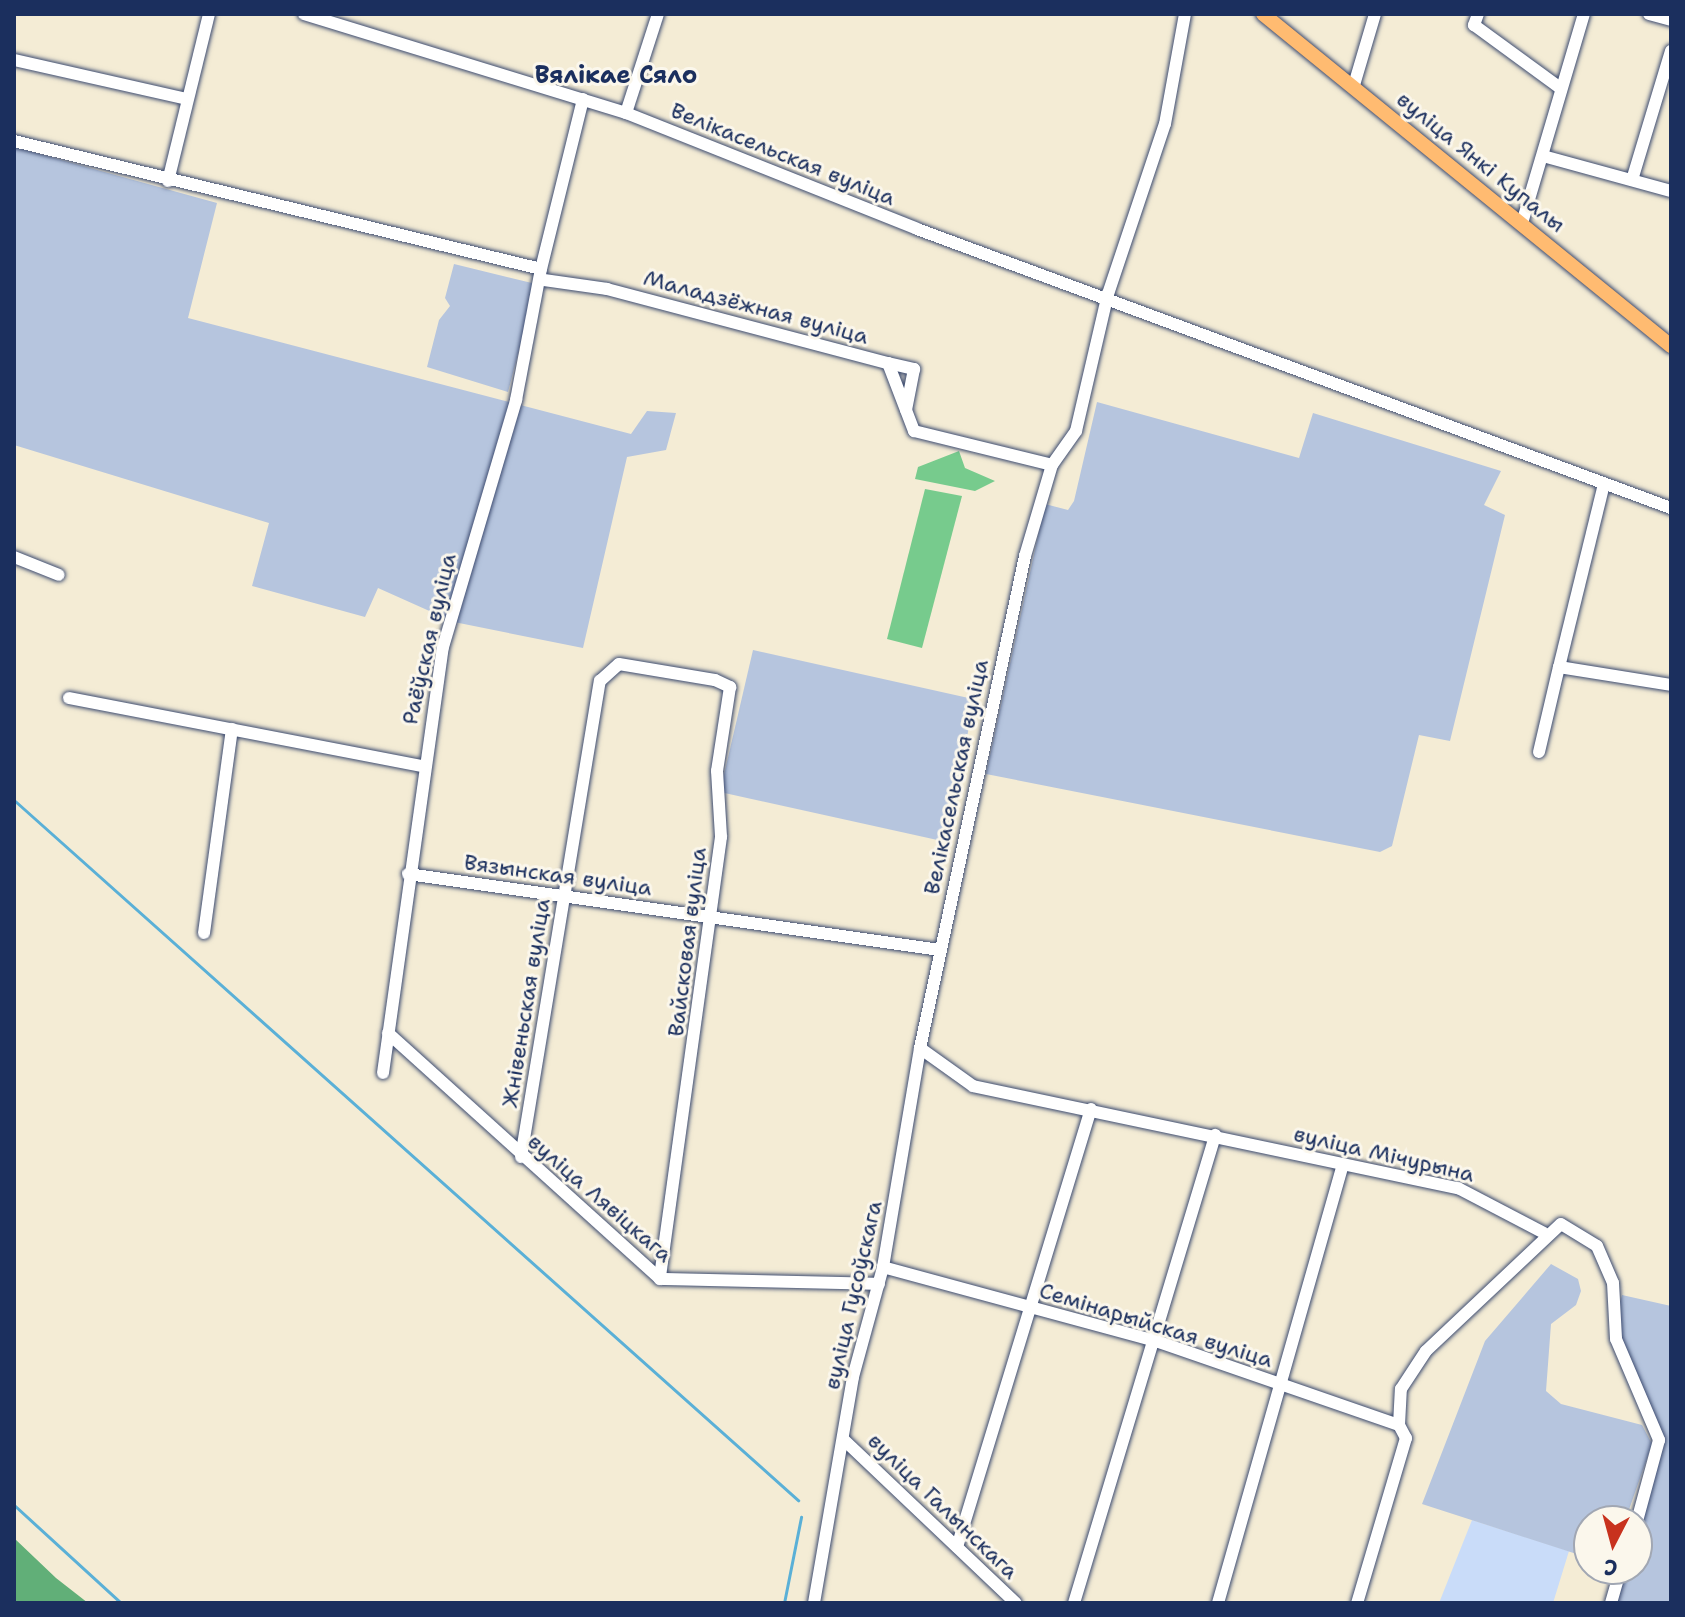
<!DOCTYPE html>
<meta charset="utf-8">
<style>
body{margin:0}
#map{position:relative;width:1685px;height:1617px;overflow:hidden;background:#f4ecd5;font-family:"Shantell Sans",sans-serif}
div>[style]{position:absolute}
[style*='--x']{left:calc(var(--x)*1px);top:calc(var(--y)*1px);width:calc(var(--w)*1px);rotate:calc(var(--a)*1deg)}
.built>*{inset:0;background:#c9dcf9}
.industrial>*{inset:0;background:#b6c5de}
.green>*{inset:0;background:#77cb8d}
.forest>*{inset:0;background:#61af78}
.stream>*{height:3px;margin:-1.5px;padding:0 1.5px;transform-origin:1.5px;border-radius:1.5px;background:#5ab0d7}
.roads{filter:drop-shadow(0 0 2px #3c4b70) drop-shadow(0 0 2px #3c4b70)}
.minor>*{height:12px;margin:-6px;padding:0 6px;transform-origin:6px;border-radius:6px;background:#fff}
.major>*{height:14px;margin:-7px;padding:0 7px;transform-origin:7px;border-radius:7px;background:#ffbb71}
span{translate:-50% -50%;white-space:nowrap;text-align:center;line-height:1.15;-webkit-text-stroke:6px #fbf7ec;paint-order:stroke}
.street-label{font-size:22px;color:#1b2f5e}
.neighbourhood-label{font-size:24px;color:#1b2f5e;font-weight:700}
.frame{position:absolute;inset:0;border:16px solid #1b2f5e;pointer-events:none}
.north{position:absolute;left:1573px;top:1505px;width:80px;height:80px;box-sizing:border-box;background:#fbf7ec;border:2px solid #a1a7b3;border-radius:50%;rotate:186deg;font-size:22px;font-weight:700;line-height:32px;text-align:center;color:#1b2f5e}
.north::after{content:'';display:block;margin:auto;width:28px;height:36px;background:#c8321e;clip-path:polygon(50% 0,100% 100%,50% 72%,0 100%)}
</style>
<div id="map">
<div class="built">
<i style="clip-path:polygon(1472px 1520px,1569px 1551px,1553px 1603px,1439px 1603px)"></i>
</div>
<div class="industrial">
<i style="clip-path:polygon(14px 147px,217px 203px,188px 318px,631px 434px,647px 411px,676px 413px,666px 450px,627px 457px,583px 648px,454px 622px,378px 588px,365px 617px,252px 586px,269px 523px,14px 445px)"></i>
<i style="clip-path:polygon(454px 264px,536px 284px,508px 392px,427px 367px,439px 320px,450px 306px,445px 298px)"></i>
<i style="clip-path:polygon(1097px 402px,1299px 458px,1313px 413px,1501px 471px,1484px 505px,1505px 515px,1450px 741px,1419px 735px,1392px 846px,1380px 852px,986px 774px,1045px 504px,1068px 510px,1074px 501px)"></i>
<i style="clip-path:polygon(753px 650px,973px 699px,951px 843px,720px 792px)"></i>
<i style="clip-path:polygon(1551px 1264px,1578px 1279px,1581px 1291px,1576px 1305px,1551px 1324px,1546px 1391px,1561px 1404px,1642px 1425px,1652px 1444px,1625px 1521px,1589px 1521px,1589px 1558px,1422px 1504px,1485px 1341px)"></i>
<i style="clip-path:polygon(1622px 1295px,1671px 1306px,1671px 1603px,1617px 1603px,1626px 1569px,1637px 1569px,1637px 1532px,1665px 1442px,1645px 1408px,1615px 1320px)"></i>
</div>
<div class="green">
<i style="clip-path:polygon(959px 451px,965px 468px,995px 481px,975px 491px,915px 479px,918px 467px)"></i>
<i style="clip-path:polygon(925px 489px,962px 496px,922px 648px,887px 639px)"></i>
</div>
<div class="forest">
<i style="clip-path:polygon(14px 1538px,56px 1578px,88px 1603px,14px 1603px)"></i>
</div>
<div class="stream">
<i style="--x:15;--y:801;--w:1050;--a:41.76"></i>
<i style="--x:14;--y:1505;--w:145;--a:42.5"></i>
<i style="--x:784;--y:1603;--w:88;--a:-78.8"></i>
</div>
<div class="roads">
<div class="minor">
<i style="--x:304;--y:14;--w:337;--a:17.1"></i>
<i style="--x:626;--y:113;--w:313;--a:21.7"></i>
<i style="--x:917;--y:229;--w:804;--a:20.31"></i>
<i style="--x:1478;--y:14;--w:12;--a:110"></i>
<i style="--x:1474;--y:25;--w:107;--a:36.2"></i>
<i style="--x:1649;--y:14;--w:23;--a:15"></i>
<i style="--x:14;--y:60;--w:177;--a:12.7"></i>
<i style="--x:1354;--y:85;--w:74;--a:-73.5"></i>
<i style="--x:626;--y:113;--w:104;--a:-72.1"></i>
<i style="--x:14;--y:141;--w:542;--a:13.65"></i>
<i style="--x:1543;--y:156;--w:133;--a:15.3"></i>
<i style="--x:1632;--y:180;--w:135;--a:-73.2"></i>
<i style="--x:168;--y:181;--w:172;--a:-76.2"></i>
<i style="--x:1522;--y:223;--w:218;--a:-73.5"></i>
<i style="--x:541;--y:269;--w:175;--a:-76.1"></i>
<i style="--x:544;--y:280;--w:64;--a:8.1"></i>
<i style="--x:607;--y:289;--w:291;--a:14.8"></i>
<i style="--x:888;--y:363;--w:73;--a:69.1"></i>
<i style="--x:914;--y:431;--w:142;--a:13.8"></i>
<i style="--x:888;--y:363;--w:27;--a:13"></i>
<i style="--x:914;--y:369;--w:42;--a:101"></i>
<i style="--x:1604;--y:484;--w:188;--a:103.8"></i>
<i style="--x:1559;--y:667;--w:113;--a:9.1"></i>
<i style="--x:14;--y:557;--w:48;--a:21.8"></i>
<i style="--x:69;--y:698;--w:359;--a:10.9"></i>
<i style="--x:1539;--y:752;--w:87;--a:-76.8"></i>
<i style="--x:408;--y:874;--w:537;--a:8.13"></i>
<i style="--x:204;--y:933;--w:206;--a:-82.2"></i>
<i style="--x:388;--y:1033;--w:367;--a:42.1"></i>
<i style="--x:660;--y:1279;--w:219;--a:1.3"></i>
<i style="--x:920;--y:1048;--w:65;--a:35.6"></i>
<i style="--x:973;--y:1086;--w:496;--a:11.9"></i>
<i style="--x:1458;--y:1188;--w:97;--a:27.6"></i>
<i style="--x:383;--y:1073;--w:430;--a:-82"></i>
<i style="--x:443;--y:647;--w:258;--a:-73.5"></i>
<i style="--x:516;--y:400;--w:133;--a:-79.2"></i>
<i style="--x:521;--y:1157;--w:483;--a:-80.6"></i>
<i style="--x:600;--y:681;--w:25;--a:-42"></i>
<i style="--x:619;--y:664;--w:97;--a:9.5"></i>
<i style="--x:715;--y:680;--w:17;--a:25"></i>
<i style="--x:730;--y:687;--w:85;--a:98.8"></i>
<i style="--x:717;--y:771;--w:66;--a:86.5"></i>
<i style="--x:721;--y:837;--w:446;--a:97.9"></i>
<i style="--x:883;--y:1267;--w:286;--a:15.2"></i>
<i style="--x:1159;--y:1342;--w:254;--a:19.1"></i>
<i style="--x:1399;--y:1425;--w:15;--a:62"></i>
<i style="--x:1406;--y:1438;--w:172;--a:106.5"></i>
<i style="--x:1399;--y:1425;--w:36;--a:-87"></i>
<i style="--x:1401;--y:1389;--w:45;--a:-56.7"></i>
<i style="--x:1426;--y:1351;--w:185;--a:-43.3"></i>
<i style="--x:1561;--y:1224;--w:42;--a:31.4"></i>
<i style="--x:1597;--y:1246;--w:40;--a:66.6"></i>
<i style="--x:1613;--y:1283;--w:56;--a:86.9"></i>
<i style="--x:1616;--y:1339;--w:110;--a:66.9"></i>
<i style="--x:1659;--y:1440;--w:84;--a:105.2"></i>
<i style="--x:843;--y:1439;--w:238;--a:43.5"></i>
<i style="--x:957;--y:1547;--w:458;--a:-73"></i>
<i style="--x:814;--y:1603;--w:229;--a:-80.2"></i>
<i style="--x:853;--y:1377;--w:114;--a:-74.7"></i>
<i style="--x:883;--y:1267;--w:222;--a:-80.4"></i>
<i style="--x:920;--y:1048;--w:503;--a:-77.95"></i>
<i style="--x:1025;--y:556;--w:95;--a:-73.5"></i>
<i style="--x:1052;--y:465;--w:42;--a:-54.8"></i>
<i style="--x:1076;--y:431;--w:141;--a:-76.9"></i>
<i style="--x:1108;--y:294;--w:179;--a:-71.5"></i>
<i style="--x:1165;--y:124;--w:112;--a:-79.7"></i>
<i style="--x:1074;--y:1603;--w:489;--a:-73.2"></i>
<i style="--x:1218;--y:1603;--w:455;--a:-74.1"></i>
<i style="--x:1611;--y:1603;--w:35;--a:-74"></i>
</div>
<div class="major">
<i style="--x:1263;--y:14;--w:526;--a:39.14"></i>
</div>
</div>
<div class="street-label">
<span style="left:783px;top:154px;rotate:22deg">Велікасельская вуліца</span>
<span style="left:1481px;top:162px;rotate:39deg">вуліца Янкі Купалы</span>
<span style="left:756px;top:307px;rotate:15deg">Маладзёжная вуліца</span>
<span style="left:429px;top:639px;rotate:-77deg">Раёўская вуліца</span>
<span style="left:956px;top:777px;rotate:-78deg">Велікасельская вуліца</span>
<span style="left:558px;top:875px;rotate:8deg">Вязынская вуліца</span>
<span style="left:687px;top:942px;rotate:-83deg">Вайсковая вуліца</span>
<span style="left:526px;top:1003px;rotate:-81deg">Жнівеньская вуліца</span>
<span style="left:1384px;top:1154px;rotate:13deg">вуліца Мічурына</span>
<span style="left:600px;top:1198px;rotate:41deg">вуліца Лявіцкага</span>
<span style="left:853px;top:1295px;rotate:-77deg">вуліца Гусоўскага</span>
<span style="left:1156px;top:1325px;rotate:17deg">Семінарыйская вуліца</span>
<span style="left:943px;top:1506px;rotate:44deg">вуліца Галынскага</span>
</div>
<div class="neighbourhood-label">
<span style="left:616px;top:76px">Вялікае Сяло</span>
</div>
<div class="frame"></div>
<div class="north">С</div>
</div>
